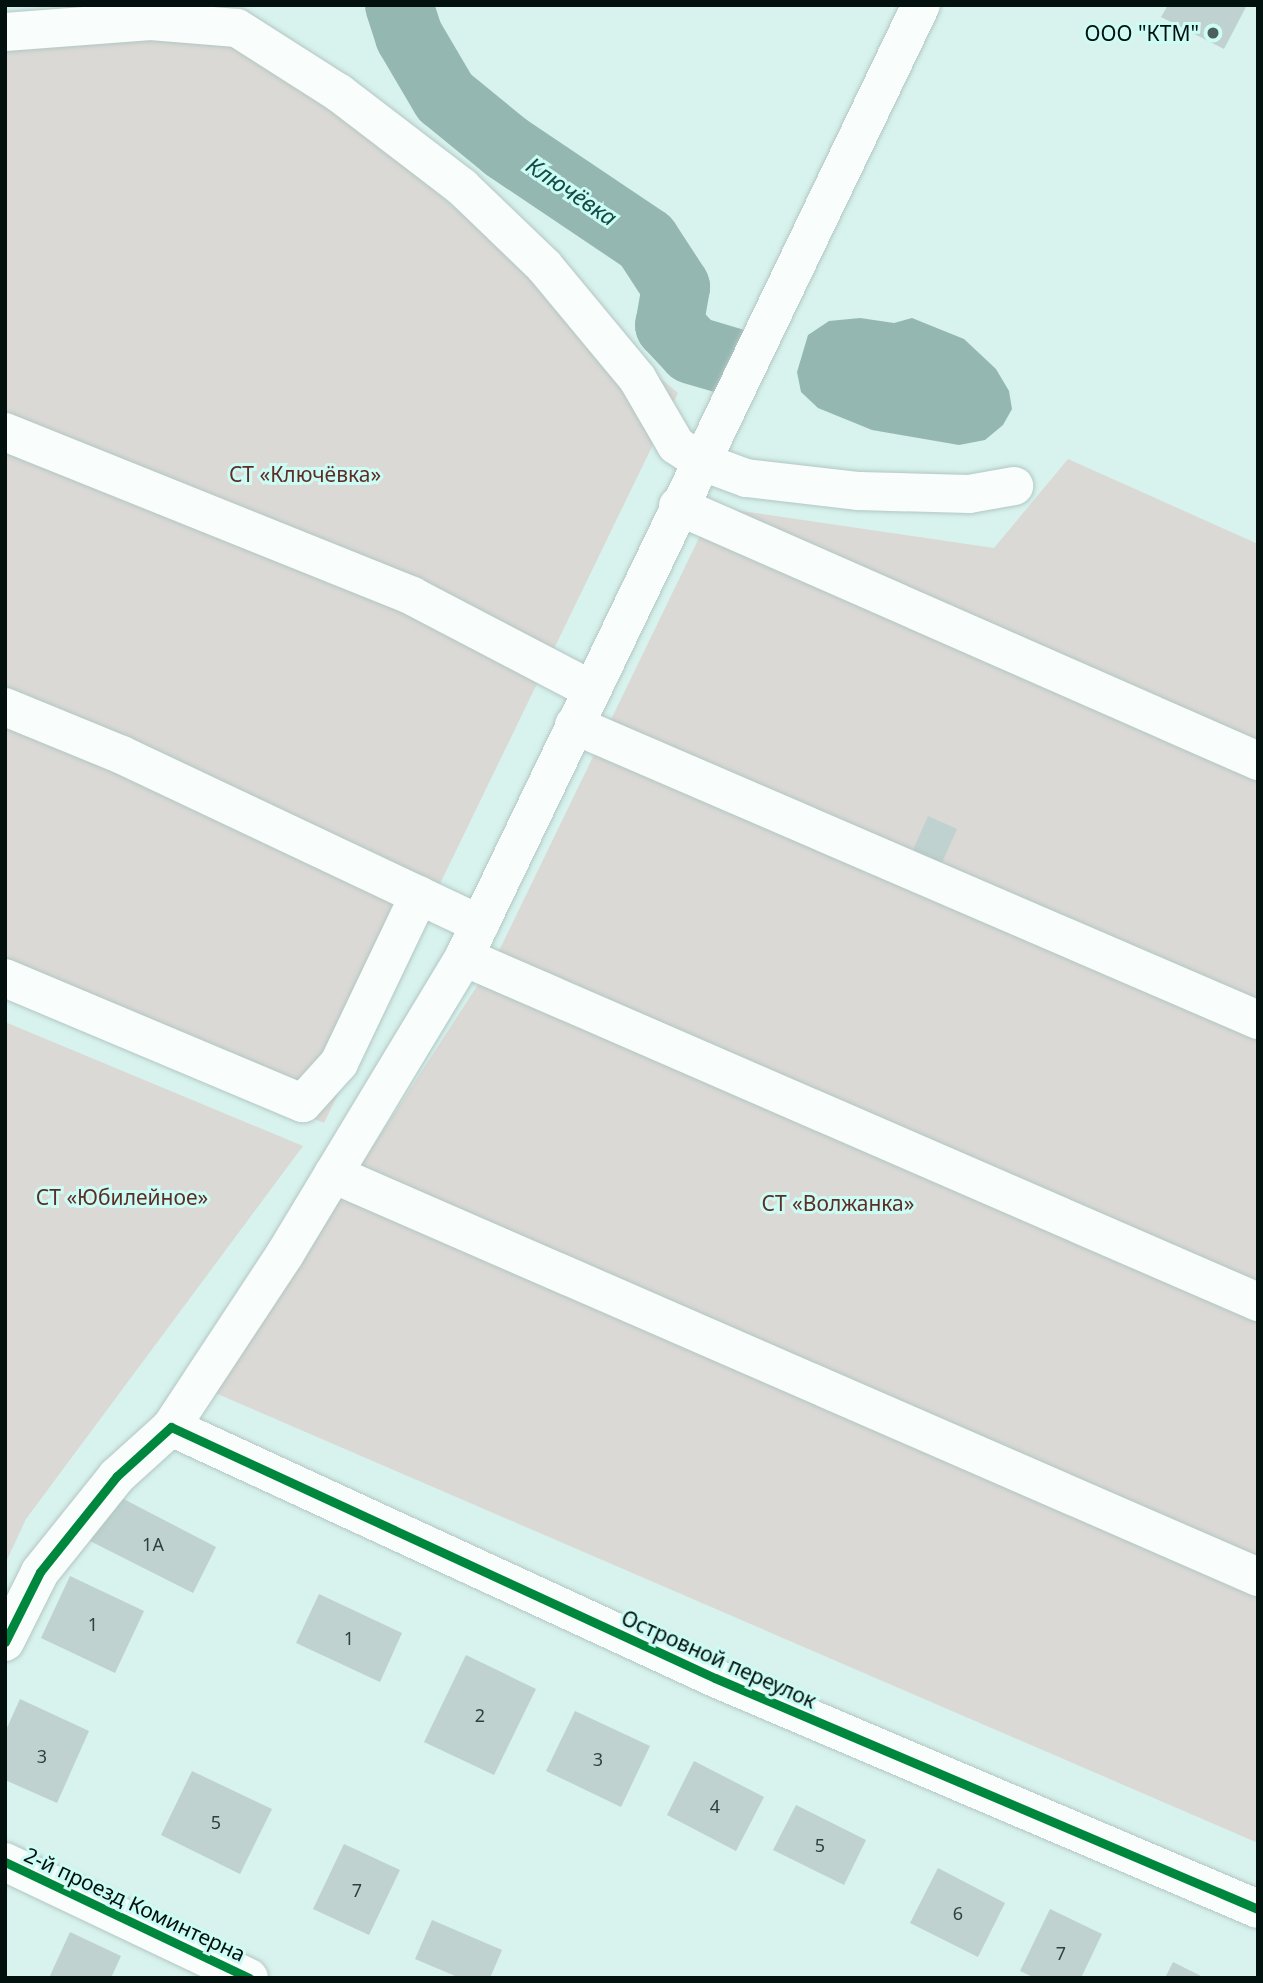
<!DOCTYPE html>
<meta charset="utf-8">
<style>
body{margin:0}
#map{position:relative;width:1263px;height:1983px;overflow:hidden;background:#d8f2ed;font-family:"Noto Sans",sans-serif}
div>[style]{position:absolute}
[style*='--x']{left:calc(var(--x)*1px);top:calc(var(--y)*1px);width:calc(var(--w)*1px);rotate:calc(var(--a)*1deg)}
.green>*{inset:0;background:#dbd9d5}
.water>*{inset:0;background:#95b7b2}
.river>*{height:68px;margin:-34px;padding:0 34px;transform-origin:34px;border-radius:34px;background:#95b7b2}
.building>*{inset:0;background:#bfd2cf}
.roads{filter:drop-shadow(0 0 2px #b2c7c3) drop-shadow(0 0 2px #b2c7c3)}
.minor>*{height:38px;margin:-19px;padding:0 19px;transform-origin:19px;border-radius:19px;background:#f9fdfc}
.cycleway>*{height:9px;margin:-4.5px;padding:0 4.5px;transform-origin:4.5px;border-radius:4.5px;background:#00873e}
.dots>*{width:19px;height:19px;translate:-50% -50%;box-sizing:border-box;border:4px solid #cdfcf5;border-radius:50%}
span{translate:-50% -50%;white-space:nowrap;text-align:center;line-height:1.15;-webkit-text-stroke:6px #cdfcf5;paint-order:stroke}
.number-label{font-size:18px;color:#31403e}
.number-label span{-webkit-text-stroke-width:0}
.poi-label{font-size:21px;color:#02100e}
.right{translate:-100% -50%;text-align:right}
.park-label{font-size:21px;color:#5d2d26}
.street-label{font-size:21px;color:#02100e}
.water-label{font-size:23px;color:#124b45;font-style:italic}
.frame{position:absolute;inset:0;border:7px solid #02100e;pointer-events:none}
</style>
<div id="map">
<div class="green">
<i style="clip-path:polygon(211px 5px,678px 393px,324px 1123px,5px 991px,5px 16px)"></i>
<i style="clip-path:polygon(1068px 459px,1258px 544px,1258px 1843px,213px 1392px,496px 957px,714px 507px,994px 548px)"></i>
<i style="clip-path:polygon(5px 1022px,303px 1146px,26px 1519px,5px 1564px)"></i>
</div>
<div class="water">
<i style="clip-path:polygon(860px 318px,894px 323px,912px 318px,964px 339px,996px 369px,1009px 391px,1012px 409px,1003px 425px,985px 440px,959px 445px,872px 430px,818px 408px,801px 392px,797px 372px,808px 335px,829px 321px)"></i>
</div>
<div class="river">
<i style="--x:399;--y:5;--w:33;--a:72"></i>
<i style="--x:409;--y:36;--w:71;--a:59.5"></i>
<i style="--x:445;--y:97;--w:79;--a:39.3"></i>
<i style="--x:506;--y:147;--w:169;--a:33.9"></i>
<i style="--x:646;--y:241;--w:55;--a:56.9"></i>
<i style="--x:676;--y:287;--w:39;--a:100"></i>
<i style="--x:669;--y:325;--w:34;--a:47"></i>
<i style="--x:692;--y:350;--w:43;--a:16.3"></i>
</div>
<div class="building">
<i style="clip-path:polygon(1168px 5px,1247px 5px,1224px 49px,1161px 17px)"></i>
<i style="clip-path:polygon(928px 816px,957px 829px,941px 865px,912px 852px)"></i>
<i style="clip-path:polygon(114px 1494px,216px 1547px,193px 1593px,90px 1541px)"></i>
<i style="clip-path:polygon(70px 1576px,144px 1611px,115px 1673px,41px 1638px)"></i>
<i style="clip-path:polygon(319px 1594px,402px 1633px,380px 1682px,296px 1643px)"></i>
<i style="clip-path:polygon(466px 1655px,536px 1689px,494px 1775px,424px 1742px)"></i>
<i style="clip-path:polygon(20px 1699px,89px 1731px,57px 1803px,5px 1780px,5px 1732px)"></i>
<i style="clip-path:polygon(575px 1711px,650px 1746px,621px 1807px,546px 1771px)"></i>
<i style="clip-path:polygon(694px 1761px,764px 1797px,736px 1851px,667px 1815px)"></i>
<i style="clip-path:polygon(192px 1771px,272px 1809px,240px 1874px,161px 1835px)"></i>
<i style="clip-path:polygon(796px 1805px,866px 1840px,844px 1885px,773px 1850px)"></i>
<i style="clip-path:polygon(344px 1844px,400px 1870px,369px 1935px,313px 1909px)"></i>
<i style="clip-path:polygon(938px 1868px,1005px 1903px,978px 1957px,910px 1923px)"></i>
<i style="clip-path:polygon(1050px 1909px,1102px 1934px,1081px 1978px,1035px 1978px,1020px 1971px)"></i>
<i style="clip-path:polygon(432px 1920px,502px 1950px,490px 1978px,460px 1978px,415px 1959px)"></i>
<i style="clip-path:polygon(70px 1932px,121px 1956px,111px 1978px,49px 1978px)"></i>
<i style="clip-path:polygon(1173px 1962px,1205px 1978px,1165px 1978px)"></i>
</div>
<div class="roads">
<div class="minor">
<i style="--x:5;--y:32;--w:146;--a:-4.3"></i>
<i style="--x:151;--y:21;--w:86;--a:4.7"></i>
<i style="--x:237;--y:28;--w:121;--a:32.5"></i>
<i style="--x:339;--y:93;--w:155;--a:37.4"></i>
<i style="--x:462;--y:187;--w:114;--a:43.9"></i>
<i style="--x:544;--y:266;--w:146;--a:50.3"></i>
<i style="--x:637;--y:378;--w:78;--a:59.8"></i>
<i style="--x:676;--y:445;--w:29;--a:34"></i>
<i style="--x:700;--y:461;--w:49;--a:20.3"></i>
<i style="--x:746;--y:478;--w:114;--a:6.6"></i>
<i style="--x:859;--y:491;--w:110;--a:1.6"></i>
<i style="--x:969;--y:494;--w:46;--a:-10.1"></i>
<i style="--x:5;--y:432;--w:439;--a:21.9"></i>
<i style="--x:412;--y:596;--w:201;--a:27.6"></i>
<i style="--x:678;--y:506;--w:634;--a:23.73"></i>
<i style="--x:5;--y:707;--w:126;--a:22.3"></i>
<i style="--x:122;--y:755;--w:396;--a:25.3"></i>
<i style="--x:574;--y:725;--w:745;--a:23.33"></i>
<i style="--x:464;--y:957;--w:866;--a:23.49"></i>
<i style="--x:5;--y:978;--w:323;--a:22.8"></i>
<i style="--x:303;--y:1103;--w:54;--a:-48"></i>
<i style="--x:339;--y:1063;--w:186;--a:-64.5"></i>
<i style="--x:333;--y:1174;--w:1009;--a:23.54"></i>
<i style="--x:171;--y:1427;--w:599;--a:24.77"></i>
<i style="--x:715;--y:1678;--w:590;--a:23.05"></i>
<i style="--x:5;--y:1642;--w:78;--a:-63.4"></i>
<i style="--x:40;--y:1572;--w:123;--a:-51.3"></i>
<i style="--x:117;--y:1476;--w:73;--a:-42.2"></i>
<i style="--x:171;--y:1427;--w:207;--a:-56.6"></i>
<i style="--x:285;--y:1254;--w:347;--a:-58.9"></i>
<i style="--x:464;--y:957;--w:1056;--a:-64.36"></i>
<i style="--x:5;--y:1862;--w:270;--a:25.4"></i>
</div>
</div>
<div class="cycleway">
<i style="--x:5;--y:1642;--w:78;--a:-63.4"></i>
<i style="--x:40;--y:1572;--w:123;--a:-51.3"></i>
<i style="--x:117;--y:1476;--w:73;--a:-42.2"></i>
<i style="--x:171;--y:1427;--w:599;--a:24.77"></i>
<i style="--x:715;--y:1678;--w:590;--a:23.05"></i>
<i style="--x:5;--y:1862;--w:270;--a:25.4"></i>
</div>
<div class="dots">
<i style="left:1213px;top:33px;background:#4d5f5c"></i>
</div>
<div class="number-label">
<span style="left:153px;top:1544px">1А</span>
<span style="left:93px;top:1624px">1</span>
<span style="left:349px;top:1638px">1</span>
<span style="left:480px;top:1715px">2</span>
<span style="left:42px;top:1756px">3</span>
<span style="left:598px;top:1759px">3</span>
<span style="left:715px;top:1806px">4</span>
<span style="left:216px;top:1822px">5</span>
<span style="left:820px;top:1845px">5</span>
<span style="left:357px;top:1890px">7</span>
<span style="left:958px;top:1913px">6</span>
<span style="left:1061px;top:1953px">7</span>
</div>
<div class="poi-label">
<span class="right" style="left:1199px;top:33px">ООО "КТМ"</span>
</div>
<div class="park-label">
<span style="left:305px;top:474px">СТ «Ключёвка»</span>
<span style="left:122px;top:1197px">СТ «Юбилейное»</span>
<span style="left:838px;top:1203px">СТ «Волжанка»</span>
</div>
<div class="street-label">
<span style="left:719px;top:1659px;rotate:24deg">Островной переулок</span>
<span style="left:135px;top:1904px;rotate:25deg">2-й проезд Коминтерна</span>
</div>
<div class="water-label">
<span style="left:572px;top:191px;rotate:34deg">Ключёвка</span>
</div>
<div class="frame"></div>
</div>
